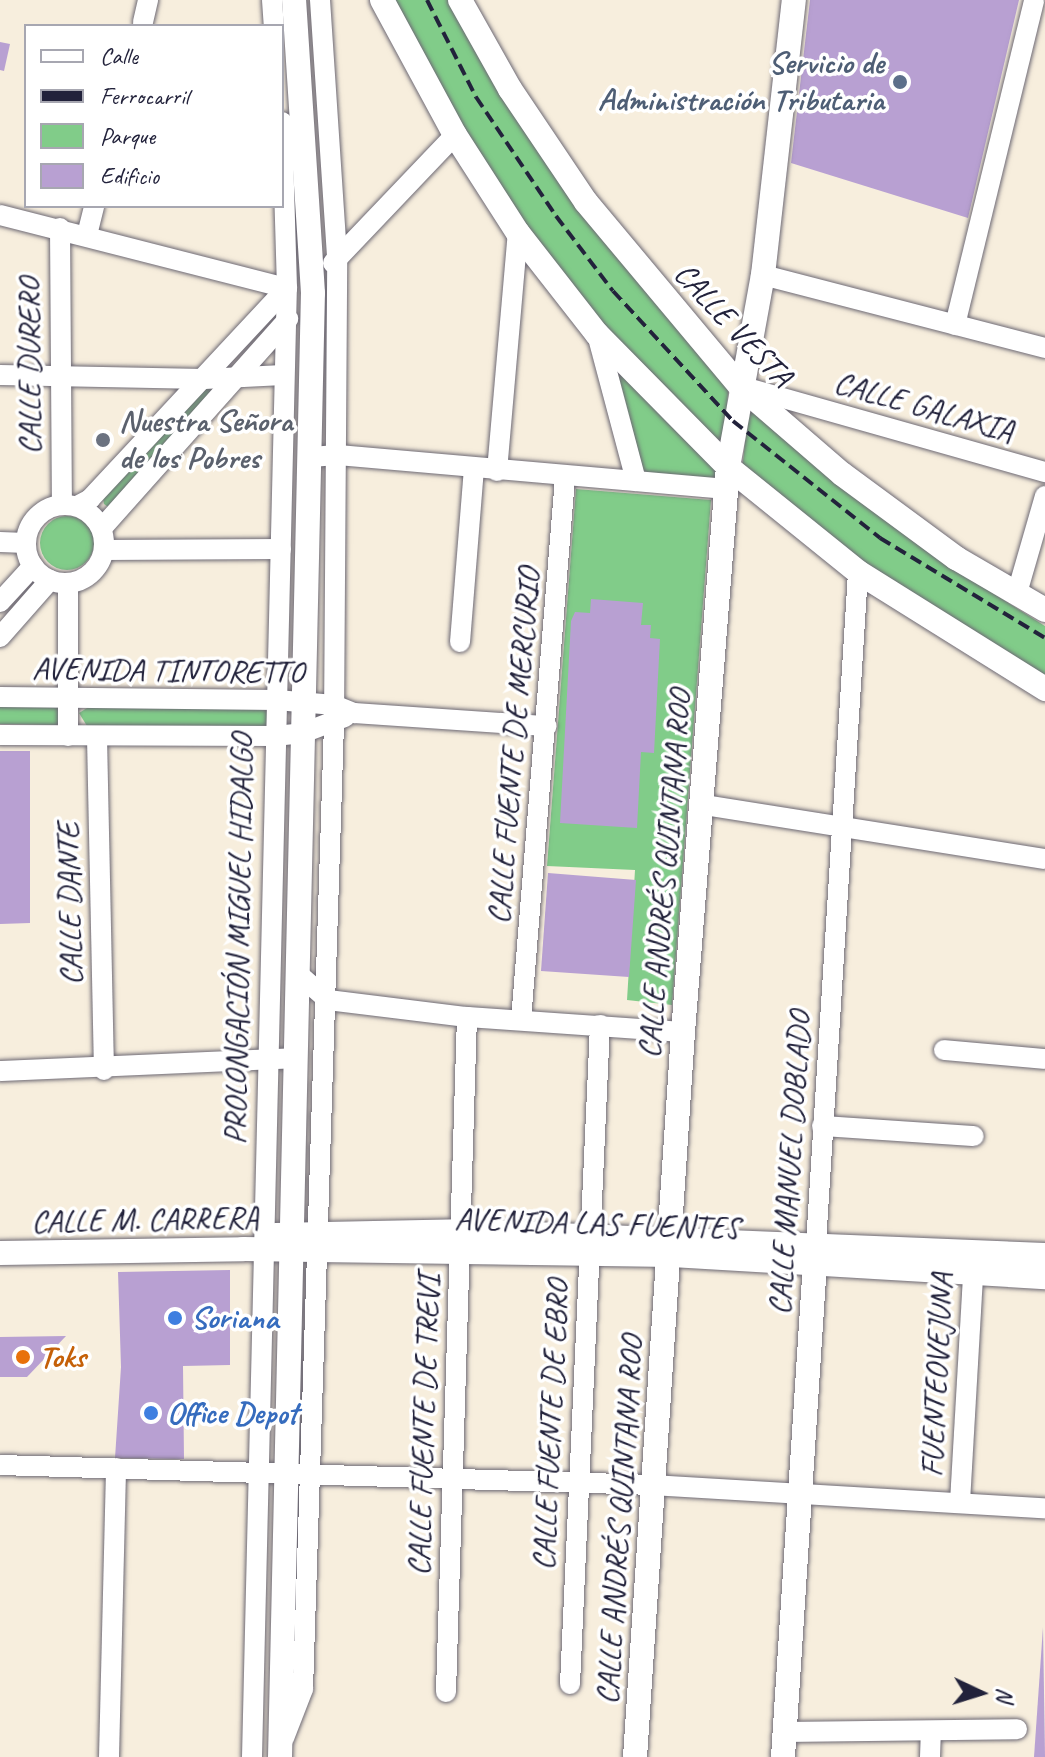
<!DOCTYPE html>
<meta charset="utf-8">
<style>
body{margin:0}
#map{position:relative;width:1045px;height:1757px;overflow:hidden;background:#f7eedd;font-family:Caveat,sans-serif}
div>[style]{position:absolute}
[style*='--x']{left:calc(var(--x)*1px);top:calc(var(--y)*1px);width:calc(var(--w)*1px);rotate:calc(var(--a)*1deg)}
.green>*{inset:0;background:#81cc89}
.round{border-radius:50%}
.building>*{inset:0;background:#b8a0d2}
.roads{filter:drop-shadow(0 0 2px #6d6974) drop-shadow(0 0 2px #6d6974)}
.minor>*{height:20px;margin:-10px;padding:0 10px;transform-origin:10px;border-radius:10px;background:#fff}
.minor>.ring{margin:-10px;padding:0;box-sizing:content-box;background:none;border:20px solid #fff;border-radius:50%}
.major>*{height:24px;margin:-12px;padding:0 12px;transform-origin:12px;border-radius:12px;background:#fff}
.rail>*{height:4px;margin-top:-2px;transform-origin:0;background:repeating-linear-gradient(90deg,#22223b 0 12px,transparent 0 18px)}
.dots>*{width:22px;height:22px;translate:-50% -50%;box-sizing:border-box;border:4px solid #fff;border-radius:50%}
span{translate:-50% -50%;white-space:nowrap;text-align:center;line-height:1.15;-webkit-text-stroke:7px #fff;paint-order:stroke}
.service-label{font-size:32px;color:#4e5e75;font-weight:700}
.right{translate:-100% -50%;text-align:right}
.street-label{font-size:32px;color:#22223b}
.worship-label{font-size:32px;color:#5b616d;font-weight:700}
.left{translate:0 -50%;text-align:left}
.shop-label{font-size:32px;color:#366cbe;font-weight:700}
.food-label{font-size:32px;color:#c56008;font-weight:700}
.legend{position:absolute;left:24px;top:24px;width:260px;height:184px;box-sizing:border-box;background:#fff;border:2px solid #a7a7b1;margin:0;padding:10px 14px;list-style:none;font-size:24px;color:#22223b}
.legend li{display:flex;align-items:center;gap:16px;height:40px}
.legend b{width:40px;border:2px solid #a7a7b1}
.north{position:absolute;left:941px;top:1653px;width:80px;height:80px;-webkit-text-stroke:6px #fff;paint-order:stroke;rotate:94deg;font-size:22px;font-weight:700;line-height:32px;text-align:center;color:#22223b}
.north::after{content:'';display:block;margin:auto;width:28px;height:36px;background:#22223b;clip-path:polygon(50% 0,100% 100%,50% 72%,0 100%)}
</style>
<div id="map">
<div class="green">
<i style="clip-path:polygon(386px 0,453px 0,729px 381px,724px 443px,714px 447px,519px 229px)"></i>
<i style="clip-path:polygon(609px 359px,722px 468px,722px 480px,642px 472px)"></i>
<i style="clip-path:polygon(210px 384px,222px 386px,111px 509px,104px 504px,103px 498px)"></i>
<i style="clip-path:polygon(749px 402px,956px 570px,1045px 626px,1045px 679px,856px 562px,742px 471px)"></i>
<i style="clip-path:polygon(576px 489px,711px 500px,672px 1005px,627px 1000px,635px 870px,547px 866px)"></i>
<i class="round" style="left:40px;top:516px;width:54px;height:54px"></i>
<i style="clip-path:polygon(0 703px,65px 708px,64px 718px,57px 725px,0 724px)"></i>
<i style="clip-path:polygon(208px 706px,271px 710px,268px 725px,262px 729px,87px 726px,79px 713px,87px 708px)"></i>
</div>
<div class="building">
<i style="clip-path:polygon(810px 0,1019px 0,968px 218px,791px 163px)"></i>
<i style="clip-path:polygon(0 42px,10px 44px,4px 71px,0 70px)"></i>
<i style="clip-path:polygon(591px 599px,643px 603px,641px 625px,651px 625px,650px 638px,660px 639px,654px 753px,641px 752px,637px 828px,560px 823px,571px 621px,575px 612px,590px 613px)"></i>
<i style="clip-path:polygon(0 751px,30px 751px,30px 923px,0 924px)"></i>
<i style="clip-path:polygon(548px 873px,636px 880px,629px 977px,541px 971px)"></i>
<i style="clip-path:polygon(230px 1270px,230px 1365px,183px 1366px,184px 1459px,115px 1458px,121px 1367px,118px 1272px)"></i>
<i style="clip-path:polygon(66px 1336px,27px 1377px,0 1377px,0 1337px)"></i>
<i style="clip-path:polygon(1043px 1627px,1045px 1757px,1034px 1757px)"></i>
</div>
<div class="roads">
<div class="minor">
<i style="--x:272;--y:0;--w:26;--a:86"></i>
<i style="--x:143;--y:22;--w:23;--a:-77"></i>
<i style="--x:0;--y:215;--w:296;--a:14.3"></i>
<i style="--x:60;--y:228;--w:276;--a:89.6"></i>
<i style="--x:87;--y:235;--w:30;--a:-76"></i>
<i style="--x:333;--y:263;--w:177;--a:-46.4"></i>
<i style="--x:763;--y:275;--w:291;--a:14.5"></i>
<i style="--x:955;--y:325;--w:334;--a:-76.3"></i>
<i style="--x:597;--y:334;--w:152;--a:75.1"></i>
<i style="--x:0;--y:375;--w:204;--a:1.1"></i>
<i style="--x:204;--y:379;--w:79;--a:-2.9"></i>
<i style="--x:744;--y:387;--w:313;--a:15.8"></i>
<i style="--x:310;--y:457;--w:28;--a:-4"></i>
<i style="--x:338;--y:455;--w:390;--a:5"></i>
<i style="--x:497;--y:471;--w:239;--a:-85"></i>
<i class="ring" style="left:26px;top:505px;width:58px;height:58px"></i>
<i style="--x:77;--y:506;--w:15;--a:-28"></i>
<i style="--x:90;--y:499;--w:289;--a:-47"></i>
<i style="--x:102;--y:528;--w:280;--a:-48.3"></i>
<i style="--x:0;--y:542;--w:26;--a:2"></i>
<i style="--x:104;--y:550;--w:177;--a:-0.3"></i>
<i style="--x:68;--y:583;--w:153;--a:90"></i>
<i style="--x:1017;--y:593;--w:101;--a:-73.9"></i>
<i style="--x:0;--y:602;--w:49;--a:-47.5"></i>
<i style="--x:0;--y:637;--w:76;--a:-48.7"></i>
<i style="--x:460;--y:642;--w:174;--a:-85.4"></i>
<i style="--x:0;--y:697;--w:277;--a:0.6"></i>
<i style="--x:277;--y:700;--w:57;--a:5"></i>
<i style="--x:334;--y:705;--w:22;--a:22"></i>
<i style="--x:354;--y:713;--w:193;--a:3.9"></i>
<i style="--x:0;--y:735;--w:275;--a:0.2"></i>
<i style="--x:275;--y:736;--w:28;--a:-6"></i>
<i style="--x:303;--y:733;--w:45;--a:-20.9"></i>
<i style="--x:97;--y:737;--w:333;--a:88.8"></i>
<i style="--x:704;--y:805;--w:345;--a:9"></i>
<i style="--x:297;--y:973;--w:41;--a:41.1"></i>
<i style="--x:328;--y:1000;--w:140;--a:7"></i>
<i style="--x:467;--y:1017;--w:217;--a:4"></i>
<i style="--x:521;--y:1020;--w:544;--a:-85.36"></i>
<i style="--x:944;--y:1050;--w:101;--a:5.1"></i>
<i style="--x:0;--y:1071;--w:295;--a:-2.5"></i>
<i style="--x:822;--y:1126;--w:152;--a:3.8"></i>
<i style="--x:815;--y:1260;--w:689;--a:-86.42"></i>
<i style="--x:0;--y:1465;--w:653;--a:1.75"></i>
<i style="--x:653;--y:1485;--w:393;--a:3.4"></i>
<i style="--x:960;--y:1502;--w:243;--a:-86.7"></i>
<i style="--x:570;--y:1684;--w:660;--a:-87.39"></i>
<i style="--x:446;--y:1692;--w:675;--a:-88.22"></i>
<i style="--x:784;--y:1732;--w:233;--a:-0.7"></i>
<i style="--x:284;--y:1738;--w:53;--a:-68.8"></i>
<i style="--x:303;--y:1689;--w:967;--a:-88.16"></i>
<i style="--x:334;--y:722;--w:466;--a:-89.6"></i>
<i style="--x:337;--y:256;--w:257;--a:-93.8"></i>
<i style="--x:109;--y:1757;--w:289;--a:-88.6"></i>
<i style="--x:252;--y:1757;--w:1469;--a:-88.64"></i>
<i style="--x:287;--y:288;--w:166;--a:-91.7"></i>
<i style="--x:930;--y:1757;--w:25;--a:-88"></i>
</div>
<div class="major">
<i style="--x:382;--y:0;--w:153;--a:61.6"></i>
<i style="--x:455;--y:135;--w:117;--a:57.3"></i>
<i style="--x:518;--y:233;--w:128;--a:52"></i>
<i style="--x:597;--y:334;--w:187;--a:45.4"></i>
<i style="--x:728;--y:467;--w:167;--a:38.9"></i>
<i style="--x:858;--y:572;--w:221;--a:32"></i>
<i style="--x:460;--y:0;--w:102;--a:60.7"></i>
<i style="--x:510;--y:89;--w:136;--a:56.1"></i>
<i style="--x:586;--y:202;--w:240;--a:50.1"></i>
<i style="--x:740;--y:386;--w:135;--a:40.8"></i>
<i style="--x:842;--y:474;--w:142;--a:36.4"></i>
<i style="--x:956;--y:558;--w:103;--a:30.3"></i>
<i style="--x:276;--y:1235;--w:184;--a:-1.2"></i>
<i style="--x:460;--y:1231;--w:585;--a:2.35"></i>
<i style="--x:0;--y:1253;--w:243;--a:-0.9"></i>
<i style="--x:243;--y:1249;--w:429;--a:0.8"></i>
<i style="--x:672;--y:1255;--w:374;--a:3.4"></i>
<i style="--x:280;--y:1757;--w:1464;--a:-88.71"></i>
<i style="--x:313;--y:293;--w:294;--a:-93.7"></i>
<i style="--x:635;--y:1757;--w:727;--a:-86.21"></i>
<i style="--x:683;--y:1032;--w:567;--a:-85.45"></i>
<i style="--x:728;--y:467;--w:195;--a:-79.7"></i>
<i style="--x:763;--y:275;--w:277;--a:-83.6"></i>
<i style="--x:783;--y:1757;--w:494;--a:-86.3"></i>
</div>
</div>
<div class="rail">
<i style="--x:427;--y:0;--w:109;--a:63.2"></i>
<i style="--x:476;--y:97;--w:143;--a:56.1"></i>
<i style="--x:556;--y:216;--w:94;--a:52.8"></i>
<i style="--x:613;--y:291;--w:177;--a:47.3"></i>
<i style="--x:733;--y:421;--w:188;--a:38.5"></i>
<i style="--x:880;--y:538;--w:193;--a:31.2"></i>
</div>
<div class="dots">
<i style="left:900px;top:82px;background:#5c6f8a"></i>
<i style="left:103px;top:440px;background:#6b7280"></i>
<i style="left:175px;top:1318px;background:#3f7fe0"></i>
<i style="left:23px;top:1357px;background:#e8710a"></i>
<i style="left:151px;top:1413px;background:#3f7fe0"></i>
</div>
<div class="service-label">
<span class="right" style="left:884px;top:82px">Servicio de<br>Administración Tributaria</span>
</div>
<div class="street-label">
<span style="left:733px;top:325px;rotate:47deg">CALLE VESTA</span>
<span style="left:30px;top:366px;rotate:-90deg">CALLE DURERO</span>
<span style="left:924px;top:407px;rotate:16deg">CALLE GALAXIA</span>
<span style="left:168px;top:671px;rotate:1deg">AVENIDA TINTORETTO</span>
<span style="left:514px;top:746px;rotate:-85deg">CALLE FUENTE DE MERCURIO</span>
<span style="left:665px;top:874px;rotate:-85deg">CALLE ANDRÉS QUINTANA ROO</span>
<span style="left:70px;top:904px;rotate:-91deg">CALLE DANTE</span>
<span style="left:239px;top:939px;rotate:-89deg">PROLONGACIÓN MIGUEL HIDALGO</span>
<span style="left:790px;top:1163px;rotate:-86deg">CALLE MANUEL DOBLADO</span>
<span style="left:145px;top:1220px;rotate:-1deg">CALLE M. CARRERA</span>
<span style="left:597px;top:1224px;rotate:2deg">AVENIDA LAS FUENTES</span>
<span style="left:937px;top:1375px;rotate:-87deg">FUENTEOVEJUNA</span>
<span style="left:424px;top:1425px;rotate:-88deg">CALLE FUENTE DE TREVI</span>
<span style="left:551px;top:1425px;rotate:-87deg">CALLE FUENTE DE EBRO</span>
<span style="left:620px;top:1520px;rotate:-86deg">CALLE ANDRÉS QUINTANA ROO</span>
</div>
<div class="worship-label">
<span class="left" style="left:119px;top:440px">Nuestra Señora<br>de los Pobres</span>
</div>
<div class="shop-label">
<span class="left" style="left:191px;top:1318px">Soriana</span>
<span class="left" style="left:167px;top:1413px">Office Depot</span>
</div>
<div class="food-label">
<span class="left" style="left:39px;top:1357px">Toks</span>
</div>
<ul class="legend">
<li><b style="height:10px;background:#fff"></b>Calle</li>
<li><b style="height:10px;background:#22223b"></b>Ferrocarril</li>
<li><b style="height:22px;background:#81cc89"></b>Parque</li>
<li><b style="height:22px;background:#b8a0d2"></b>Edificio</li>
</ul>
<div class="north">N</div>
</div>
